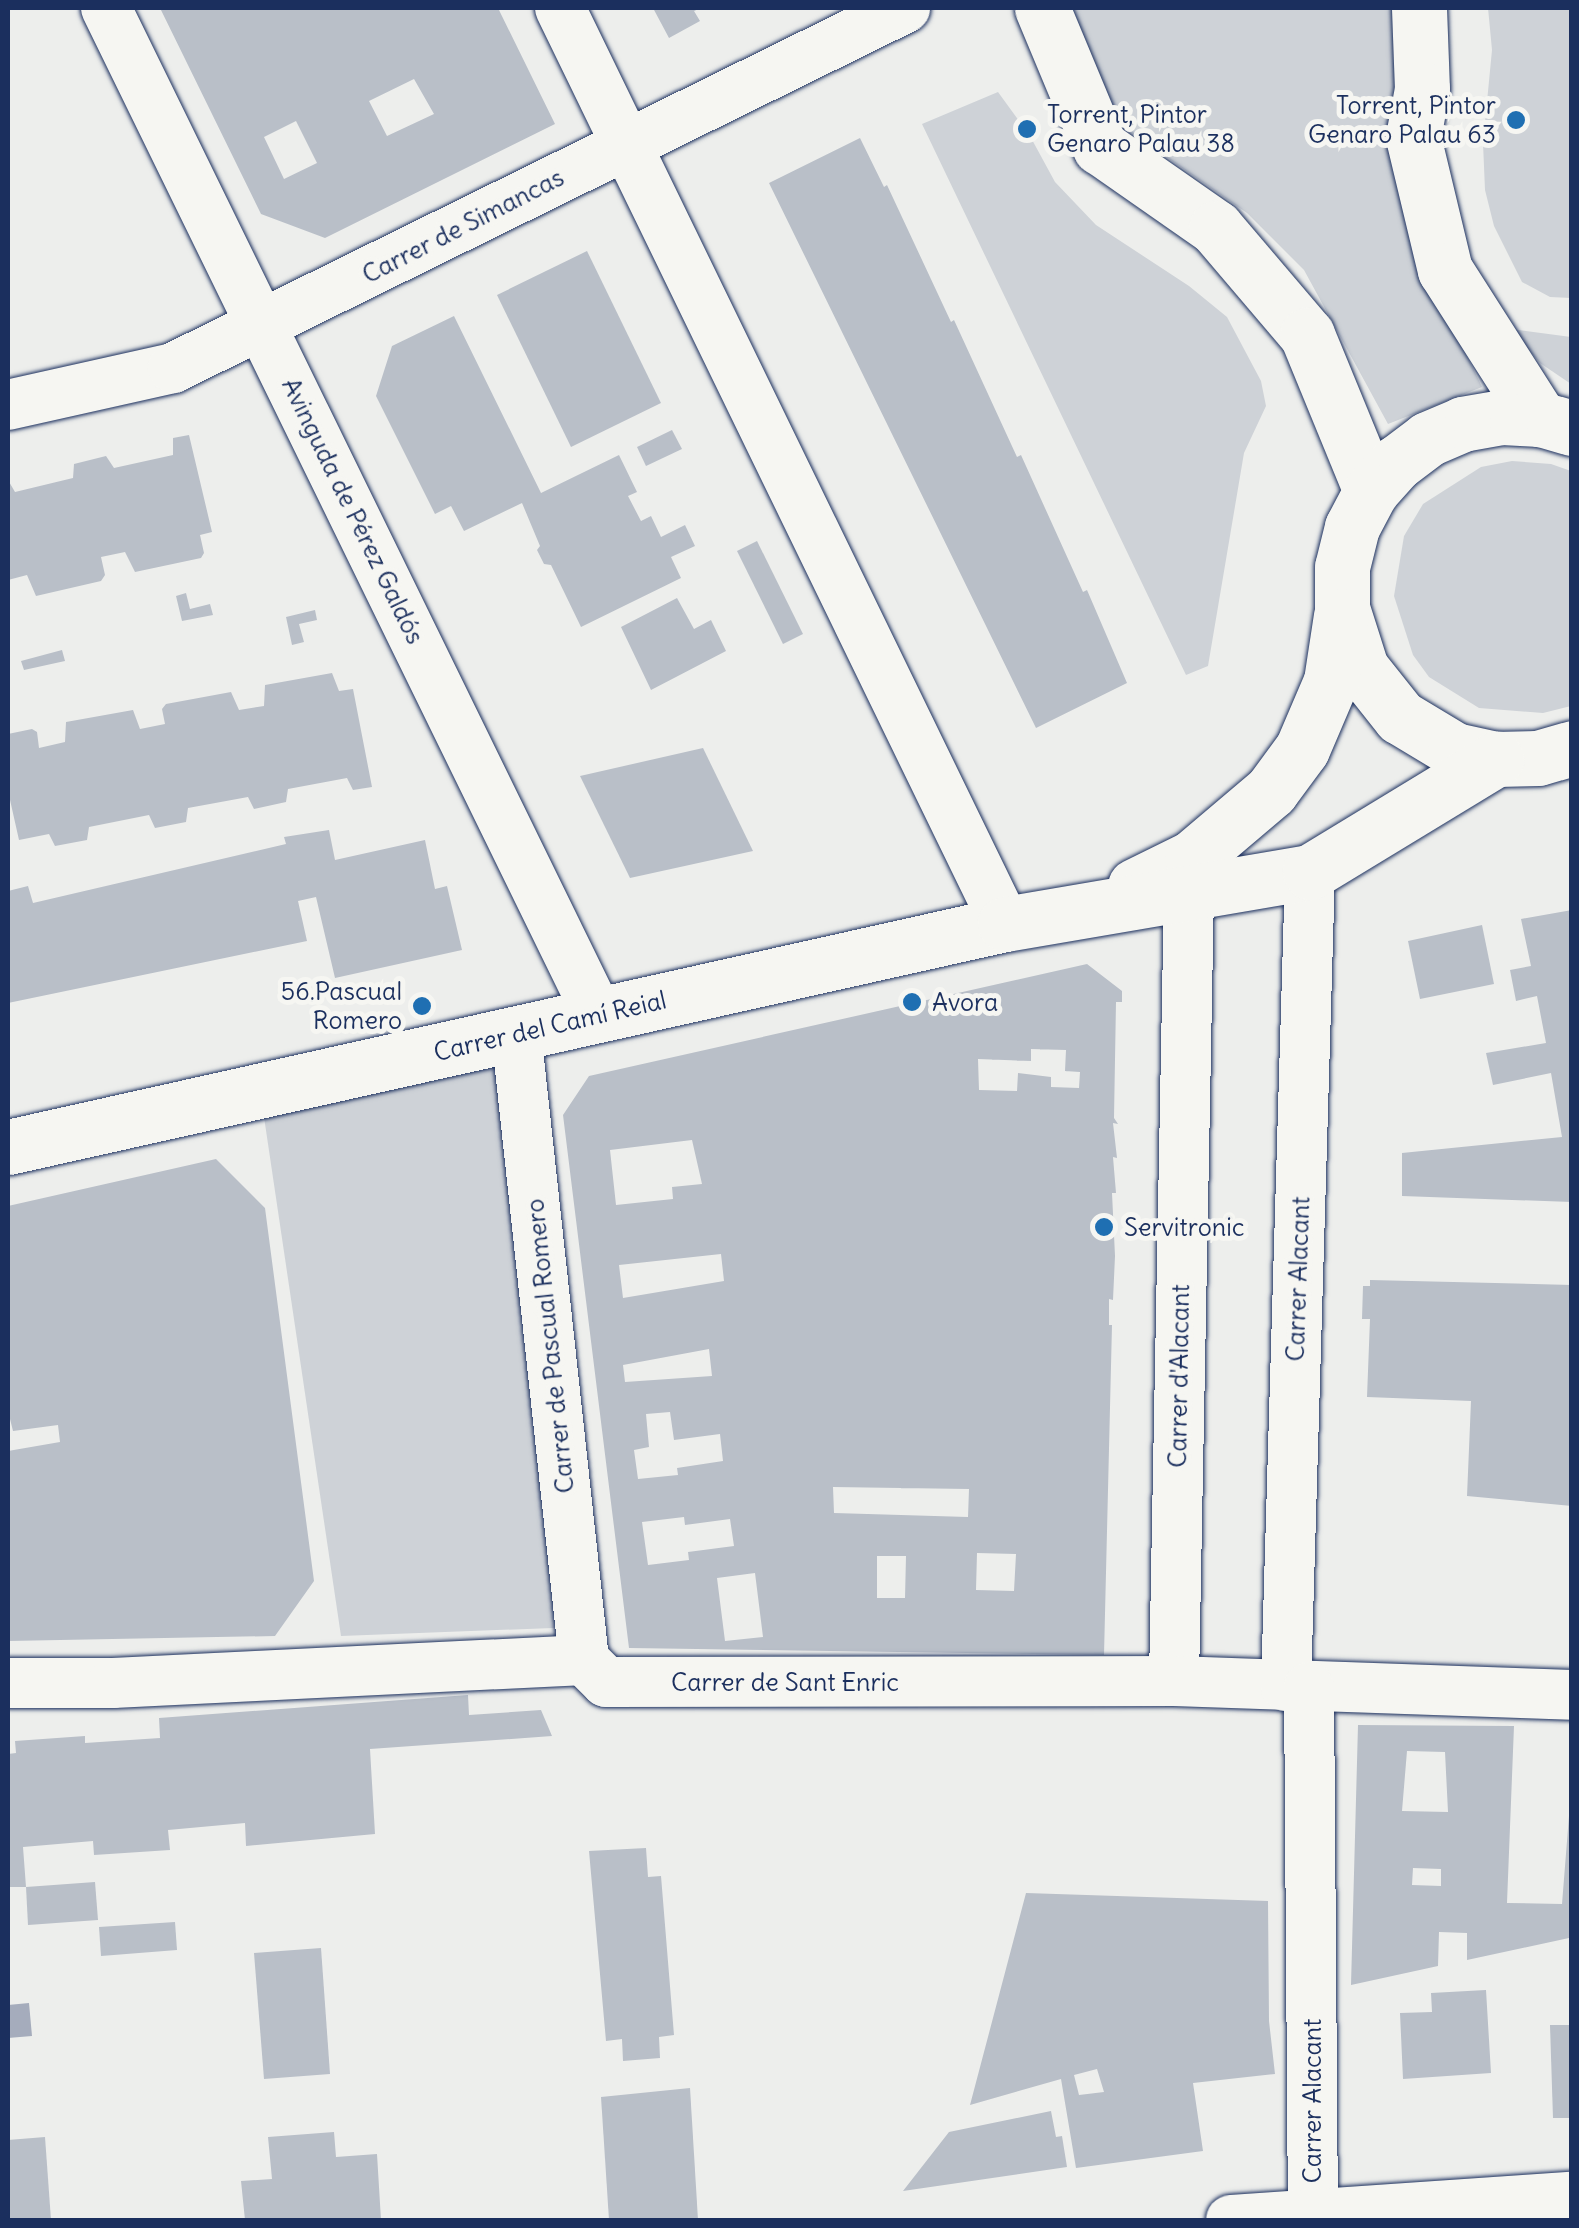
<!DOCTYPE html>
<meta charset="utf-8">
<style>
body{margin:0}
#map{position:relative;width:1579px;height:2228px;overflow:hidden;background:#edeeec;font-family:Delius,sans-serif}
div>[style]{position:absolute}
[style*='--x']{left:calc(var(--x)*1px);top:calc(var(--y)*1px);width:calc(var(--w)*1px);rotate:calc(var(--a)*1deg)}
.green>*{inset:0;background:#ced2d7}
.water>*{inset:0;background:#a5acbc}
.building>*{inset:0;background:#b9bfc8}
.roads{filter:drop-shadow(0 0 2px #1b2f5e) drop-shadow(0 0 2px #1b2f5e)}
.minor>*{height:50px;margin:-25px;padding:0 25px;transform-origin:25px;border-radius:25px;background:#f6f6f2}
.tertiary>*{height:55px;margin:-27.5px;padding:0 27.5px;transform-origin:27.5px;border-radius:27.5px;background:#f6f6f2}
.dots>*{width:28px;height:28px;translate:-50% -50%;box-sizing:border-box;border:5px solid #f6f6f2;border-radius:50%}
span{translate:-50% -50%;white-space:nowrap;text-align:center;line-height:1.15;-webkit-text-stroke:10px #f6f6f2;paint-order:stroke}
.poi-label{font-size:25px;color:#1b2f5e}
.right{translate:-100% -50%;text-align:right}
.left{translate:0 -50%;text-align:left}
.street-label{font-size:25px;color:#1b2f5e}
.frame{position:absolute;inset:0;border:10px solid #1b2f5e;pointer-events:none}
</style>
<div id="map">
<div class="green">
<i style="clip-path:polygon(1066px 8px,1392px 8px,1439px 299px,1482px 387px,1388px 424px,1304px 270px,1247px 213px,1122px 126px)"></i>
<i style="clip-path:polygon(1488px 8px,1571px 8px,1571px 298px,1550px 297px,1522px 282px,1494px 226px,1485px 190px,1483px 143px,1492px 50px)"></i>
<i style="clip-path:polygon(998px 92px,1030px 136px,1055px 182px,1096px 225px,1189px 286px,1227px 317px,1261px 381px,1266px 406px,1244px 453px,1208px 666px,1186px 675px,922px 124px)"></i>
<i style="clip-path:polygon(1511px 329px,1571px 337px,1571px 384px,1540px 363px)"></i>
<i style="clip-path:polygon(1512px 461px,1551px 464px,1571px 471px,1571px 706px,1543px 713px,1479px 708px,1429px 677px,1413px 655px,1394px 596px,1404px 536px,1423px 504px,1481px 467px)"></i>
<i style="clip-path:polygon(516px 1032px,579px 1627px,341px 1636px,260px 1090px)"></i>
</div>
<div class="water">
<i style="clip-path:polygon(29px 2003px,32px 2036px,8px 2038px,8px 2005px)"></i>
</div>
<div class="building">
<i style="clip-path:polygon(evenodd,160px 8px,498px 8px,555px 124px,325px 238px,261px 214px,160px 8px,414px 79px,434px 114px,387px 136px,369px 101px,414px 79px,160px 8px,296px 121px,317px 163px,284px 179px,264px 137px,296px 121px)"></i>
<i style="clip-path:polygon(653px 8px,701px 8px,694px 11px,700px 21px,669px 38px)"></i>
<i style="clip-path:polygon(860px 138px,884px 187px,887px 185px,951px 322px,954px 320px,1017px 457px,1021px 455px,1083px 592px,1087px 590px,1127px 683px,1036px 728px,769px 183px)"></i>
<i style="clip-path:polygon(587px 251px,661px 403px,571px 447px,497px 295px)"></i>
<i style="clip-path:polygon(454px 316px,541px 493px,619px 455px,637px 492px,628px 496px,641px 521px,651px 516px,661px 537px,685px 525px,695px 546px,671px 557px,681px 578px,581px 627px,551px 565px,544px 564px,537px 550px,540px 546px,522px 503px,464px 531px,451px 506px,435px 514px,376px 396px,392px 346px)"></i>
<i style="clip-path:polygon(672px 430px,682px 449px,646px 466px,637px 447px)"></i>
<i style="clip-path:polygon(189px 435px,212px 532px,200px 535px,204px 553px,201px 558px,135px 572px,125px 552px,101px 557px,105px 575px,101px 581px,36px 596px,27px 575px,8px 580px,8px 480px,15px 492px,73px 478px,74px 464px,106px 456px,114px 468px,173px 455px,173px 438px)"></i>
<i style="clip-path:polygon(757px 541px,803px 634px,783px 644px,737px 551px)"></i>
<i style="clip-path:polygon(186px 593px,190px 609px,210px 604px,213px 615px,182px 621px,176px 596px)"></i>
<i style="clip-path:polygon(677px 598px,694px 629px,711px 620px,726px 651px,651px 690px,621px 627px)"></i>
<i style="clip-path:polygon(315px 610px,317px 620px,299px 624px,304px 642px,292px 645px,286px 617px)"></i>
<i style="clip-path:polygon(62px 650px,65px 661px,24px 670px,21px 661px)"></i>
<i style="clip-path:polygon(332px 673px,339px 691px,353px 689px,372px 787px,353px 790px,347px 778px,288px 789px,286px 802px,254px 809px,248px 797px,188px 808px,186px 822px,155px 828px,149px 815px,89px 827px,87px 840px,55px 846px,49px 834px,19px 840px,8px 791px,8px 734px,32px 729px,37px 732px,39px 748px,65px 742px,66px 722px,133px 710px,140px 729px,165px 724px,162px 709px,166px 704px,231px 692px,239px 710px,264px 706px,265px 685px)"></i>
<i style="clip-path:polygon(703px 748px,753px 851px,630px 878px,580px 776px)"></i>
<i style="clip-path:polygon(329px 830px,335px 860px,425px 840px,435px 889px,447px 886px,462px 950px,335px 978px,316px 897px,298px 901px,307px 941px,8px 1003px,8px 891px,28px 886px,33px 903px,286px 844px,284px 837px)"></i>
<i style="clip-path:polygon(1572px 910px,1572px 1202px,1402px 1196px,1402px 1153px,1562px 1137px,1551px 1073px,1493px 1085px,1486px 1053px,1546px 1043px,1537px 996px,1516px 1001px,1510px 970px,1531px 966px,1521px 919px)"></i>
<i style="clip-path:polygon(1482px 925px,1494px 984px,1420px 999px,1408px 941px)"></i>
<i style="clip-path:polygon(evenodd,1087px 964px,1122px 991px,1122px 1002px,1116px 1002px,1114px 1118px,1118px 1124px,1113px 1123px,1117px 1158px,1113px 1157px,1116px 1193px,1112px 1193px,1115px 1256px,1113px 1300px,1109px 1299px,1109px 1325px,1112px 1325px,1104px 1655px,629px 1648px,563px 1115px,589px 1076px,1087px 964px,1031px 1049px,1066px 1050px,1065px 1071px,1080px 1072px,1079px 1088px,1051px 1087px,1051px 1077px,1018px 1073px,1017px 1091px,979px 1090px,978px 1059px,1031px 1061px,1031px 1049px,1087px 964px,692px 1140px,702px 1184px,672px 1187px,673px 1199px,616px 1205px,610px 1150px,692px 1140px,1087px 964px,721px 1254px,724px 1281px,623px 1298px,619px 1265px,721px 1254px,1087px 964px,709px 1349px,712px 1376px,625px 1382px,623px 1365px,709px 1349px,1087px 964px,670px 1412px,674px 1440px,720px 1434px,723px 1461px,677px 1468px,678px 1475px,638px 1479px,634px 1450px,649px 1447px,646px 1414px,670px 1412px,1087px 964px,833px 1487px,969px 1489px,968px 1517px,834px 1513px,833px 1487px,1087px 964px,684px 1517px,685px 1525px,730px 1519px,734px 1546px,688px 1552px,689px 1560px,648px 1565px,642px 1522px,684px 1517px,1087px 964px,977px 1553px,1016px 1554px,1014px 1591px,976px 1590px,977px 1553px,1087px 964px,877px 1556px,906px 1556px,905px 1598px,877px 1598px,877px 1556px,1087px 964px,755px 1573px,763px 1637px,725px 1641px,717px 1578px,755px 1573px)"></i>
<i style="clip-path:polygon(216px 1159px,265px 1208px,314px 1581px,275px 1636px,8px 1641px,8px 1451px,60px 1442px,58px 1425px,13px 1431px,8px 1411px,8px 1206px)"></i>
<i style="clip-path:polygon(1370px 1280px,1572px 1285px,1572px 1506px,1467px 1496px,1471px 1401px,1367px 1397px,1370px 1319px,1362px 1319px,1363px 1286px,1370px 1286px)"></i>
<i style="clip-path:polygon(468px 1695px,469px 1715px,541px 1710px,552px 1736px,370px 1749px,375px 1834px,246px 1846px,245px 1823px,168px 1830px,170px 1850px,94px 1855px,93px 1841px,23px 1847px,26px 1887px,8px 1887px,8px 1754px,16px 1753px,15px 1741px,85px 1736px,85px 1743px,160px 1738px,159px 1718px)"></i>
<i style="clip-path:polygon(evenodd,1358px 1725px,1514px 1726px,1507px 1903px,1562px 1904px,1572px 1778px,1569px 1938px,1467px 1960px,1467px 1933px,1439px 1932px,1438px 1966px,1351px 1985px,1358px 1725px,1407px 1751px,1445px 1752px,1448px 1812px,1402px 1811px,1407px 1751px,1358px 1725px,1413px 1868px,1441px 1869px,1441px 1886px,1412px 1885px,1413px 1868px)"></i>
<i style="clip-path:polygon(646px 1848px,648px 1877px,661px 1876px,674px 2035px,659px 2037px,660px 2058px,623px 2061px,622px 2039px,606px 2041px,589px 1851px)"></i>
<i style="clip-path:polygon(95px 1882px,98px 1920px,28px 1925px,26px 1887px)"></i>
<i style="clip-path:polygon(evenodd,1026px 1893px,1268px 1901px,1269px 2021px,1275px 2074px,1193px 2083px,1203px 2151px,1076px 2168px,1061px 2079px,970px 2105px,1026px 1893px,1097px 2069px,1104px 2092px,1079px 2095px,1074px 2075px,1097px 2069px)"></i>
<i style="clip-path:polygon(175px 1922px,177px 1950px,101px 1956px,99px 1927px)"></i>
<i style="clip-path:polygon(321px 1948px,330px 2074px,264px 2079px,254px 1953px)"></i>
<i style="clip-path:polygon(1486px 1990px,1491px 2073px,1403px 2079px,1400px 2013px,1432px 2012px,1431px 1993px)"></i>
<i style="clip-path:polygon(1550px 2025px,1572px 2025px,1572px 2118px,1553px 2118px)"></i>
<i style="clip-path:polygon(690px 2088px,698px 2220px,609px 2220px,601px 2097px)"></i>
<i style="clip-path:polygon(1051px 2111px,1056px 2137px,1062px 2136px,1067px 2167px,903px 2191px,949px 2132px)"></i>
<i style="clip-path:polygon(334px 2132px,336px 2157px,377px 2154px,381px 2220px,245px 2220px,241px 2181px,272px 2179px,268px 2137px)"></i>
<i style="clip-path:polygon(45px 2137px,51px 2220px,8px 2220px,8px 2140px)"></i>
</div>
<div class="roads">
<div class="minor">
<i style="--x:106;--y:8;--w:1121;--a:63.96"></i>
<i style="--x:560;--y:8;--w:1018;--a:64.09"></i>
<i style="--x:8;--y:405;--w:169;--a:-12.6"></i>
<i style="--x:173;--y:368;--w:816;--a:-26.19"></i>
<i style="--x:516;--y:1032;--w:632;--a:83.82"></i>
<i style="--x:1174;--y:1681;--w:789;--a:-88.91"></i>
<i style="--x:8;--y:1683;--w:105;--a:0"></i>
<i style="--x:113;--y:1683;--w:472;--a:-2.8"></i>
<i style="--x:584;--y:1660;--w:31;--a:45"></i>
<i style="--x:606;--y:1682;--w:568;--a:-0.1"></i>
<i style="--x:1174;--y:1681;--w:398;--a:2"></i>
<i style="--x:1286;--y:1686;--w:814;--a:-88.31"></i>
<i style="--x:1309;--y:1687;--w:528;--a:89.57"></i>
<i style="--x:1231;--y:2220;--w:342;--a:-3.9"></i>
</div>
<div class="tertiary">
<i style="--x:1042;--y:8;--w:151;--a:67.4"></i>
<i style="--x:1100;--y:147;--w:141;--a:34.9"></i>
<i style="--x:1216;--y:228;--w:140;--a:49.6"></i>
<i style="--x:1307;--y:335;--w:169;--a:67.7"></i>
<i style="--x:1419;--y:8;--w:81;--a:87.9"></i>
<i style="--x:1422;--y:89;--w:49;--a:100.6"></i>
<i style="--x:1413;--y:137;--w:137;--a:76.5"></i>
<i style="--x:1445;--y:270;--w:177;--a:57.5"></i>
<i style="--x:1572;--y:428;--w:33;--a:-164"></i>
<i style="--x:1540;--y:419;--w:38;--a:-177"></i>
<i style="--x:1502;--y:417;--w:40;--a:170"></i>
<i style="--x:1463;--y:424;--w:38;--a:157"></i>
<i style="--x:1428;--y:439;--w:39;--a:143"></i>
<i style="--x:1397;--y:462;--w:39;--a:132"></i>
<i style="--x:1371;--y:491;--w:41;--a:117.8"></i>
<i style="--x:1352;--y:527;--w:41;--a:104"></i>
<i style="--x:1342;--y:567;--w:41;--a:90"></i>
<i style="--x:1342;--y:608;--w:63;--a:72.4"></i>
<i style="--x:1361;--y:668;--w:63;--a:51.5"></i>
<i style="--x:1400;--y:717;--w:64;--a:31"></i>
<i style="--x:1455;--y:750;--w:42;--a:12.4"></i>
<i style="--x:1496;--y:759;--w:42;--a:-1.4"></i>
<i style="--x:1538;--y:758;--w:35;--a:-16"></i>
<i style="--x:1135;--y:886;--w:64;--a:-26.2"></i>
<i style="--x:1192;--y:858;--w:104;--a:-40.3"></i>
<i style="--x:1271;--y:791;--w:52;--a:-53.6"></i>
<i style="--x:1302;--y:749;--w:74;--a:-66.9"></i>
<i style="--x:1331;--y:681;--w:66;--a:-81.3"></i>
<i style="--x:8;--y:1147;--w:1022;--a:-12.61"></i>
<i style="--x:1005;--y:924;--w:309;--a:-9.7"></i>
<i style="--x:1310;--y:872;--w:218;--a:-31.3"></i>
</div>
</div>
<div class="dots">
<i style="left:1516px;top:120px;background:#1f6fb2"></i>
<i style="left:1027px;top:129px;background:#1f6fb2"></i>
<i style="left:912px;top:1002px;background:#1f6fb2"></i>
<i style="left:422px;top:1006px;background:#1f6fb2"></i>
<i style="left:1104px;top:1227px;background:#1f6fb2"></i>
</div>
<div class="poi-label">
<span class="right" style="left:1496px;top:120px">Torrent, Pintor<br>Genaro Palau 63</span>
<span class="left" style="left:1047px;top:129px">Torrent, Pintor<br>Genaro Palau 38</span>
<span class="right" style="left:402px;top:1006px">56.Pascual<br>Romero</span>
<span class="left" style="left:932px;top:1002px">Avora</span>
<span class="left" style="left:1124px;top:1227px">Servitronic</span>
</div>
<div class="street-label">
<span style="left:463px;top:226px;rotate:-27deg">Carrer de Simancas</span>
<span style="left:353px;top:511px;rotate:64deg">Avinguda de Pérez Galdós</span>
<span style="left:550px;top:1026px;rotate:-13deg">Carrer del Camí Reial</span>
<span style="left:1298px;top:1279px;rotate:-88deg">Carrer Alacant</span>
<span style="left:550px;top:1346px;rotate:-96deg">Carrer de Pascual Romero</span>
<span style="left:1179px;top:1376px;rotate:-89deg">Carrer d'Alacant</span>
<span style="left:785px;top:1682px">Carrer de Sant Enric</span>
<span style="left:1312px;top:2101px;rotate:-90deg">Carrer Alacant</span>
</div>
<div class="frame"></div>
</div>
